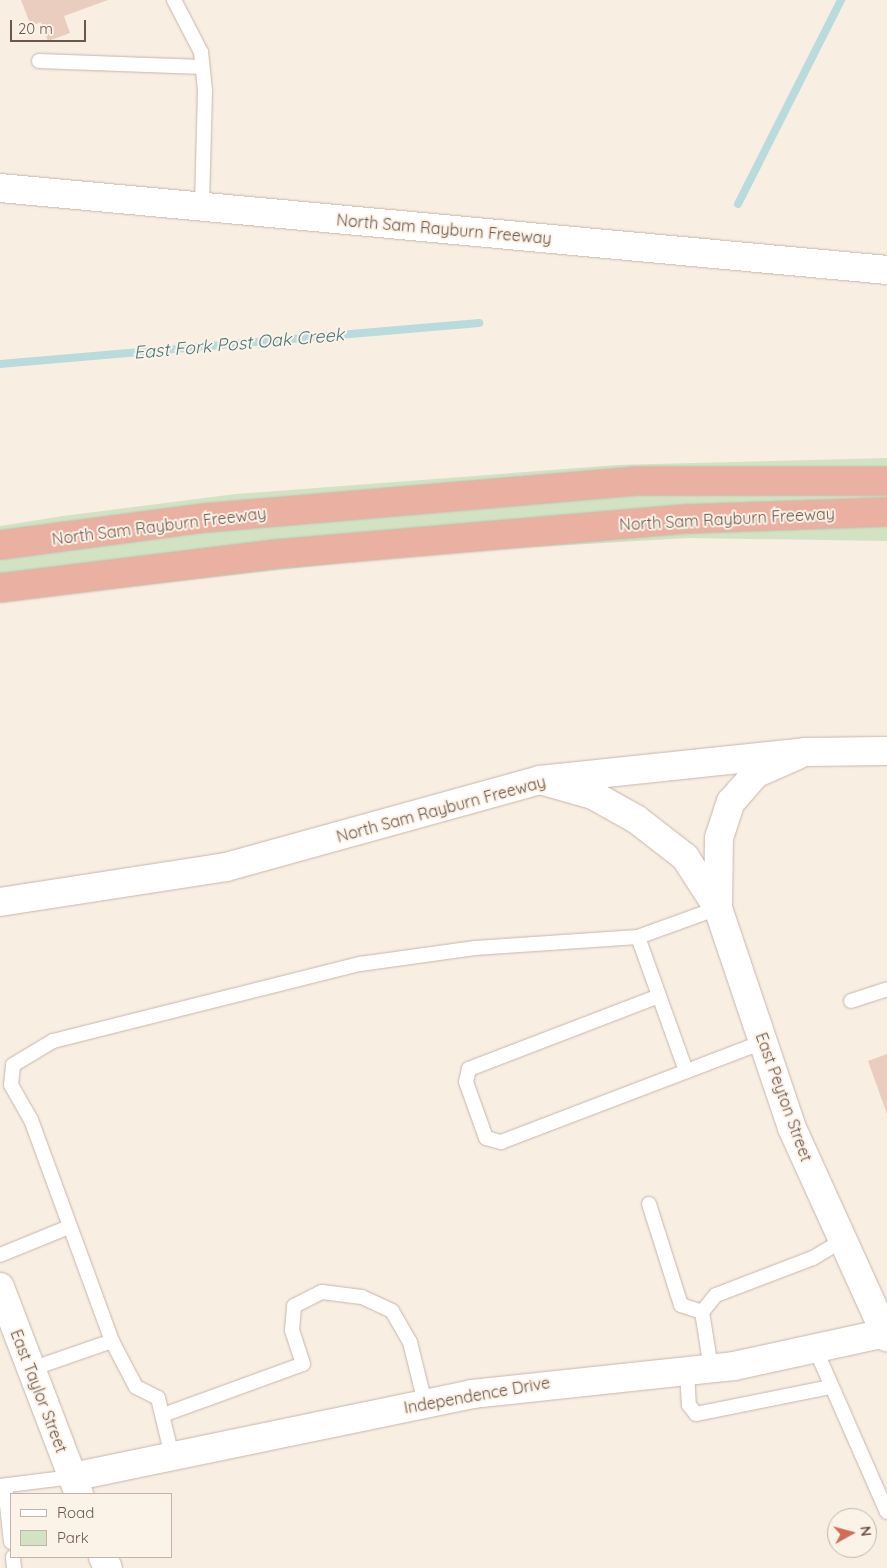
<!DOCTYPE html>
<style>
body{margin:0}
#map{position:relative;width:887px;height:1568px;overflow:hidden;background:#f8eee2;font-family:Quicksand,sans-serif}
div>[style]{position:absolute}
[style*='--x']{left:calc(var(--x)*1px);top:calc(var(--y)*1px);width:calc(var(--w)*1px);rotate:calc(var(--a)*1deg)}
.green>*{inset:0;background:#d2e3c3}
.stream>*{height:8px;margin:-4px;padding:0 4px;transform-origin:4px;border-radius:4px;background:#badbde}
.building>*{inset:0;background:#eacdbe}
.roads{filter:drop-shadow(0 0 1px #c7b6ab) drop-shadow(0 0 1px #c7b6ab)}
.lane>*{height:14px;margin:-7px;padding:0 7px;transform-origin:7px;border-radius:7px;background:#fff}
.street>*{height:28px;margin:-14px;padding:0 14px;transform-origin:14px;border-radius:14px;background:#fff}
.secondary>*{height:28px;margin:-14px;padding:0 14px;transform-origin:14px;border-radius:14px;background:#fff}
.highway>*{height:28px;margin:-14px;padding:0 14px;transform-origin:14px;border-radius:14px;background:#eab0a1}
span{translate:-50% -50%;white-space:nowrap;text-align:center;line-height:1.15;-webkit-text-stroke:4px #fcf3e8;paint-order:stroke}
.street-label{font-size:16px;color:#6c564c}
.water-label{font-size:18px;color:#4a777d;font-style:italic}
.legend{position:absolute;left:10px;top:1493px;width:162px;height:65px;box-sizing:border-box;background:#fcf3e8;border:1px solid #c2b4aa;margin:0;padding:6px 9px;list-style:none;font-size:15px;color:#6c564c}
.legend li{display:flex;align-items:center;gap:10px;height:25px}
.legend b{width:25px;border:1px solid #c2b4aa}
.north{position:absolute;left:827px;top:1508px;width:50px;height:50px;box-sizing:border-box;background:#fcf3e8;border:1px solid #c2b4aa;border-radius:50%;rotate:83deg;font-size:14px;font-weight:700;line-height:20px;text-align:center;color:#6c564c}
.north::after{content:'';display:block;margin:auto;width:18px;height:22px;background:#d26c58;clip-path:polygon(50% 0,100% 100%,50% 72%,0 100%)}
.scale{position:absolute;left:10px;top:20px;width:76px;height:22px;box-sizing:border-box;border:2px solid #6c564c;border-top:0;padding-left:6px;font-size:15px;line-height:18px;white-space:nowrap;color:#6c564c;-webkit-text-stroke:4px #fcf3e8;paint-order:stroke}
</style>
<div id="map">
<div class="green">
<i style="clip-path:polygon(887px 458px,887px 541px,689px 538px,433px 553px,0 601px,0 526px,63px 516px,236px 494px,617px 465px)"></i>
</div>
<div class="stream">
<i style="--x:738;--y:204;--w:229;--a:-63.2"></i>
<i style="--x:0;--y:364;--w:481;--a:-4.9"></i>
</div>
<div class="building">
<i style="clip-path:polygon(21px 0,108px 0,64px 16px,70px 33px,48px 41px,41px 22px,31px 26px)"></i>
<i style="clip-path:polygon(887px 1054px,887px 1114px,868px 1061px)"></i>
</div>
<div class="roads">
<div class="lane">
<i style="--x:174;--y:0;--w:59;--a:62.6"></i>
<i style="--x:201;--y:52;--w:38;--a:84"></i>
<i style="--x:205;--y:90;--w:117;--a:91.5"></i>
<i style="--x:39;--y:61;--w:163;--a:2.1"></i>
<i style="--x:638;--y:937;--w:142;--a:70.3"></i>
<i style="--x:659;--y:996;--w:204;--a:159"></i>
<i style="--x:469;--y:1069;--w:13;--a:103"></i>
<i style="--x:466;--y:1082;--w:59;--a:70.3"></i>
<i style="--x:486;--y:1138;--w:16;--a:15"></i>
<i style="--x:501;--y:1142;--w:280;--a:-20.9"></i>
<i style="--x:851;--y:1001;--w:38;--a:-18"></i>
<i style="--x:649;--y:1204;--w:106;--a:72.4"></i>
<i style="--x:681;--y:1305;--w:22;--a:18"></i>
<i style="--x:0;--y:1255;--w:74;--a:-22.1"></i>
<i style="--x:815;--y:1348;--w:179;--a:66.3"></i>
<i style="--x:711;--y:1368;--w:57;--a:-99.1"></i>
<i style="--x:702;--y:1312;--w:22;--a:-51"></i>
<i style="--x:716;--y:1295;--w:104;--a:-20.9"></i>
<i style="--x:813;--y:1258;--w:35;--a:-31"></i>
<i style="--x:31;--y:1369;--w:86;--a:-19.1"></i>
<i style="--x:687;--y:1370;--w:35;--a:87"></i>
<i style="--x:689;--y:1405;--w:11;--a:52"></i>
<i style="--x:696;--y:1414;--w:137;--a:-11.4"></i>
<i style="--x:163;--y:1415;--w:149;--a:-20"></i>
<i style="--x:303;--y:1364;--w:36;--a:-108"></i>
<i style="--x:292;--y:1330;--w:24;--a:-85"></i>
<i style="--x:294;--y:1306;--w:31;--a:-27"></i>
<i style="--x:322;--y:1292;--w:40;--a:7.1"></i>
<i style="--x:362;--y:1297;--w:33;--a:25"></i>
<i style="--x:392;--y:1311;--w:36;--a:60"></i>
<i style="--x:410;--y:1342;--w:63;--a:76.2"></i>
<i style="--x:172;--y:1456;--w:60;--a:-103.6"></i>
<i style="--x:158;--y:1398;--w:25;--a:-153"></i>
<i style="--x:136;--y:1387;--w:52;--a:-117.6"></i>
<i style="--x:112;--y:1341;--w:235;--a:-110.1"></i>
<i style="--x:31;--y:1120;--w:40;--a:-119.7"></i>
<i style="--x:11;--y:1085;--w:20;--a:-84"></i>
<i style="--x:13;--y:1065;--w:47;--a:-31"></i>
<i style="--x:53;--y:1041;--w:317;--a:-14.1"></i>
<i style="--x:360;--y:964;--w:116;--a:-7.9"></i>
<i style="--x:475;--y:948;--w:163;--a:-3.9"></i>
<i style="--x:638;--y:937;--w:85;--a:-19.9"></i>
<i style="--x:0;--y:1486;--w:73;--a:-7.1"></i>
<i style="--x:5;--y:1487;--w:55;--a:83.8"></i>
<i style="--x:13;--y:1557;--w:11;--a:85"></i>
</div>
<div class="street">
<i style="--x:540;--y:780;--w:55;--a:15.8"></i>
<i style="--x:593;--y:795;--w:49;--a:29.2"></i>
<i style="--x:636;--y:819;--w:62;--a:37.8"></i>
<i style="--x:685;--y:857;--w:61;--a:57.1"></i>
<i style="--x:718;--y:908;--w:232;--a:71.4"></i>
<i style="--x:792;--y:1128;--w:230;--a:65.6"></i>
<i style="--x:718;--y:908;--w:70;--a:-89.2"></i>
<i style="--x:719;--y:838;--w:38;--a:-72"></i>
<i style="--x:731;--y:802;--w:37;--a:-49"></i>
<i style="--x:755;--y:774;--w:47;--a:-23.8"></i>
<i style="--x:72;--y:1477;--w:409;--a:-11.7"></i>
<i style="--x:472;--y:1394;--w:263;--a:-6.1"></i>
<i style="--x:734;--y:1366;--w:155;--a:-12.3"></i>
</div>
<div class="secondary">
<i style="--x:0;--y:188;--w:891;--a:5.28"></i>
<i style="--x:0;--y:902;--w:229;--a:-8.8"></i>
<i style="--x:226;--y:867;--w:326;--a:-15.5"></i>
<i style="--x:540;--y:780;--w:266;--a:-6"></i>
<i style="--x:805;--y:752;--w:82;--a:-0.7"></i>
<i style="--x:0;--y:1287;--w:222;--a:69.1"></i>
<i style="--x:103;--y:1557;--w:12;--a:66"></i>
</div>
<div class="highway">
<i style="--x:0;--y:545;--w:207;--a:-7.5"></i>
<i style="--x:205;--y:518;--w:432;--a:-4.9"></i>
<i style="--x:635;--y:481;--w:252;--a:0"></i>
<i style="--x:0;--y:588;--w:279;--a:-7"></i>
<i style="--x:277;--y:554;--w:412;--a:-4.9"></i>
<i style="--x:688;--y:519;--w:199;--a:-2"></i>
</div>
</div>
<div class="street-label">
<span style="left:444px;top:229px;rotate:5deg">North Sam Rayburn Freeway</span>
<span style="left:727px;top:519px;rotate:-3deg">North Sam Rayburn Freeway</span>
<span style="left:159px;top:526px;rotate:-7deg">North Sam Rayburn Freeway</span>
<span style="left:441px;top:809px;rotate:-15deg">North Sam Rayburn Freeway</span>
<span style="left:784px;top:1097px;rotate:70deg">East Peyton Street</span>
<span style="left:39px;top:1391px;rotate:69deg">East Taylor Street</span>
<span style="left:477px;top:1395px;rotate:-10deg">Independence Drive</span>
</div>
<div class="water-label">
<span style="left:239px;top:344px;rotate:-5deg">East Fork Post Oak Creek</span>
</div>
<ul class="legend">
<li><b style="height:6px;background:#fff"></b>Road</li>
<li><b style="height:14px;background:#d2e3c3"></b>Park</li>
</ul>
<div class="north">N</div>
<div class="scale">20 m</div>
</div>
